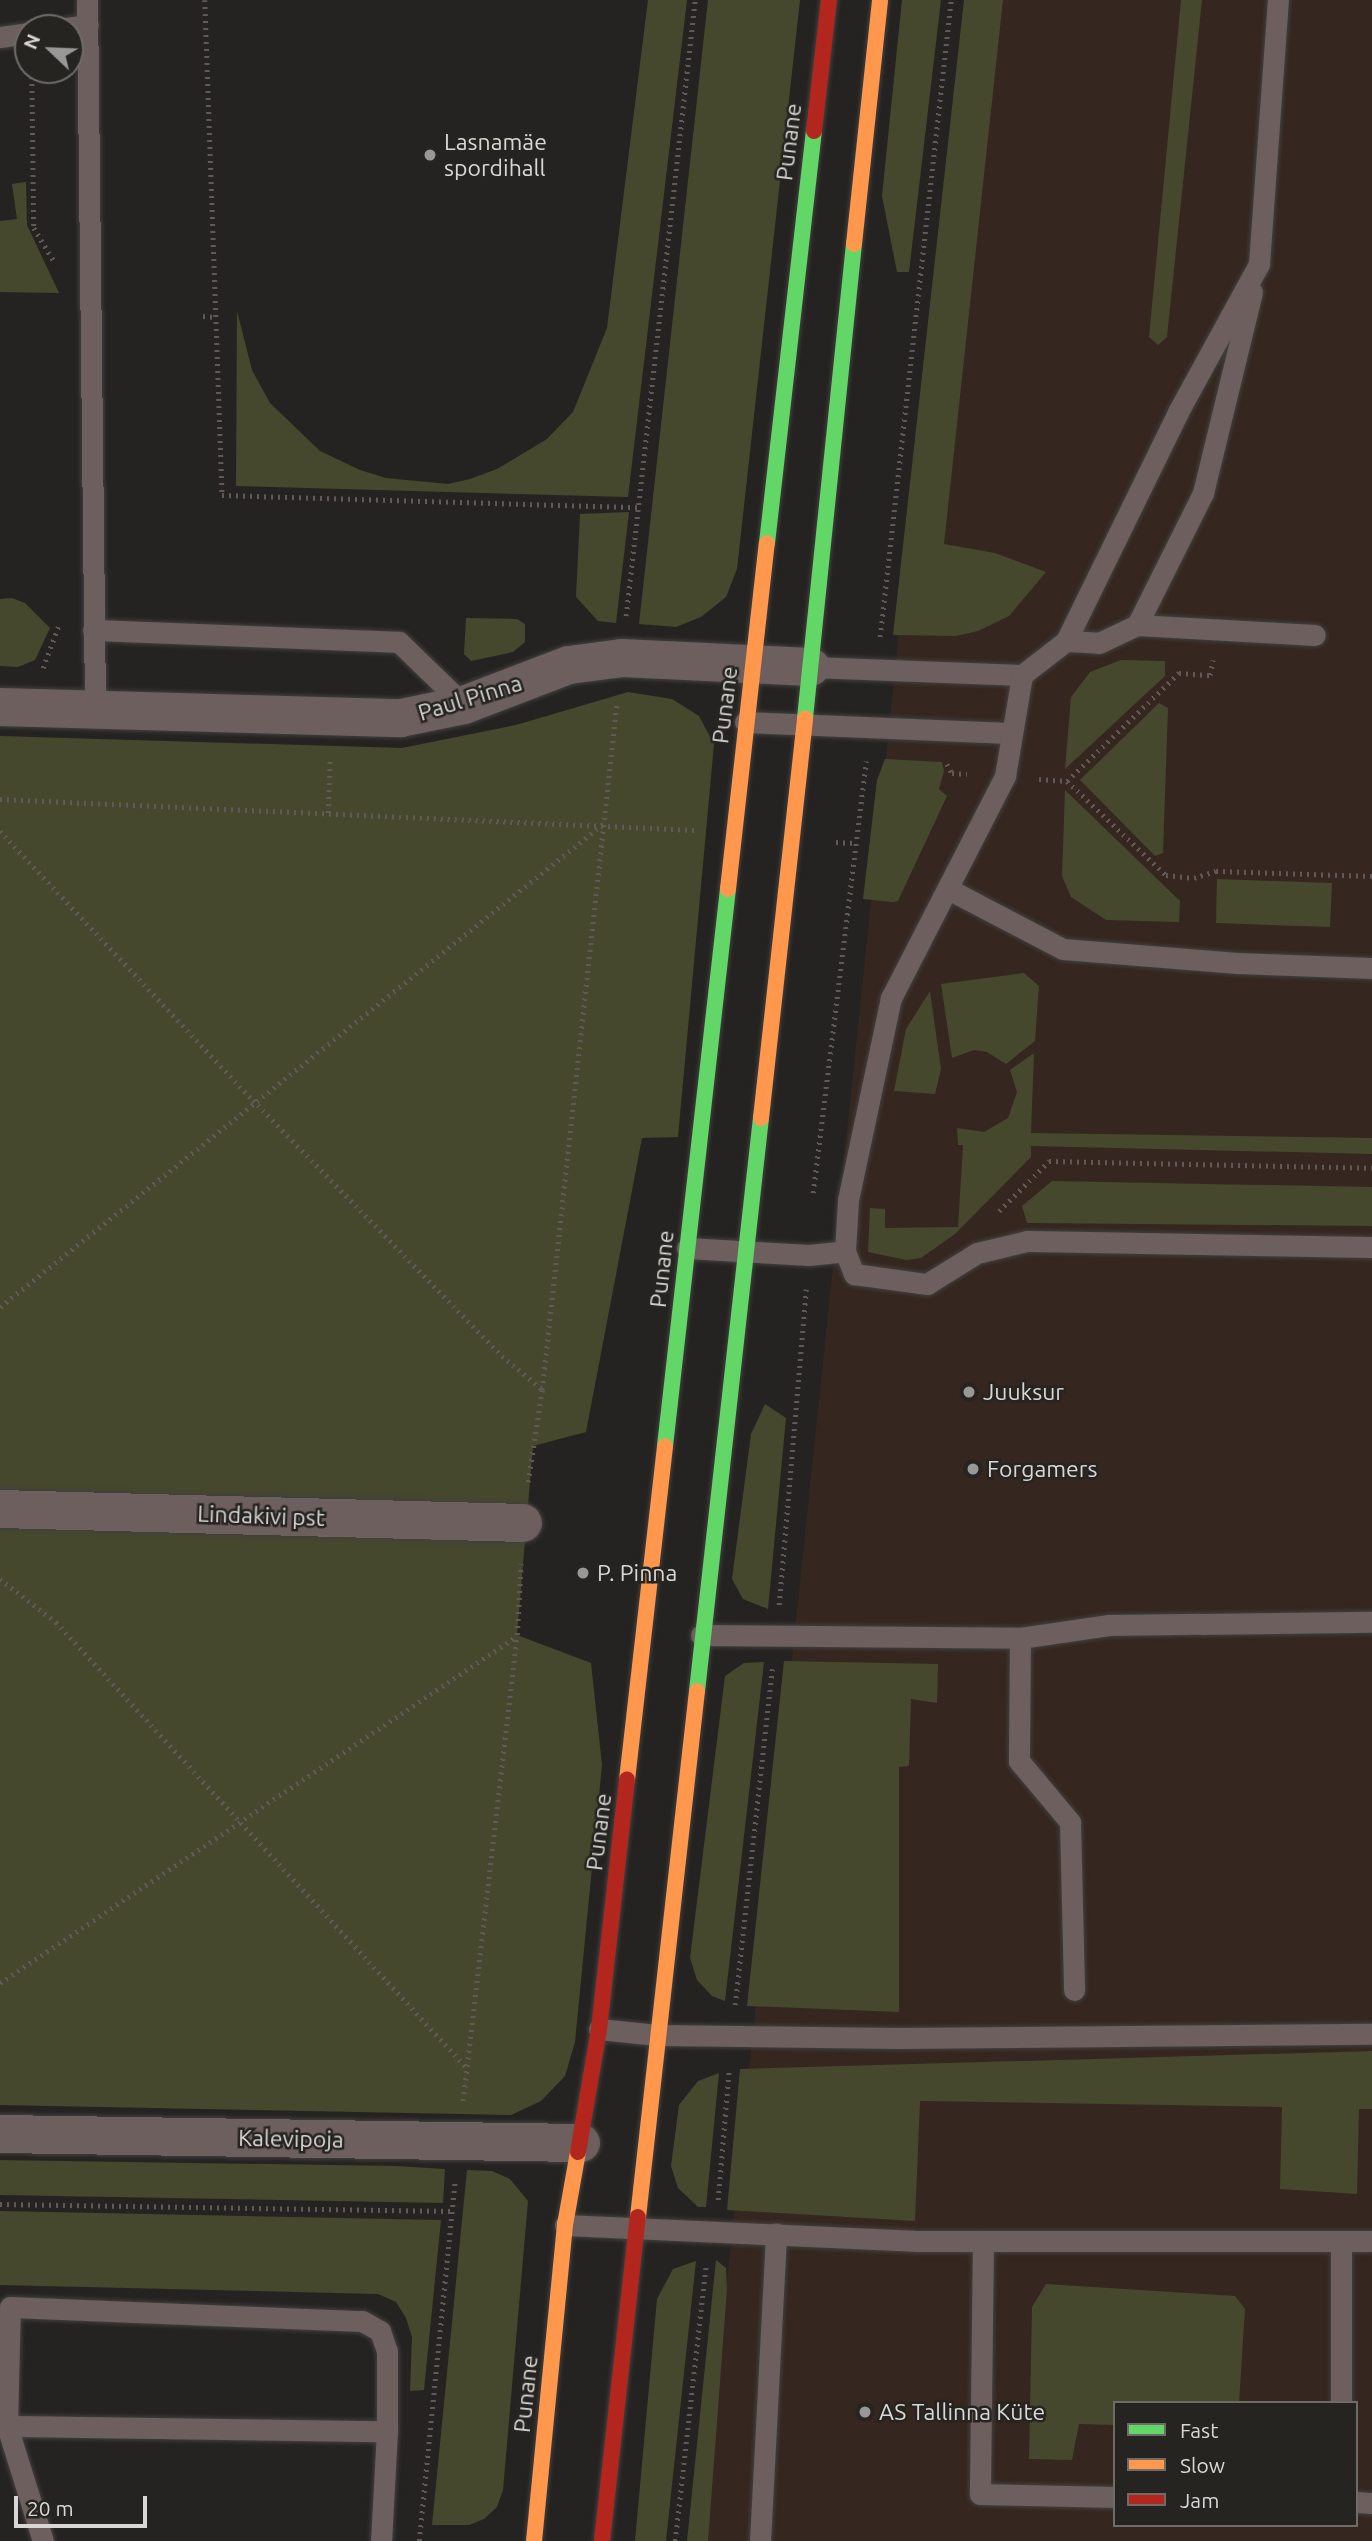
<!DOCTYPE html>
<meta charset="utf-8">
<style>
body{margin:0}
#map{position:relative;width:1372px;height:2541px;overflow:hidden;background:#252321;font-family:Ubuntu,sans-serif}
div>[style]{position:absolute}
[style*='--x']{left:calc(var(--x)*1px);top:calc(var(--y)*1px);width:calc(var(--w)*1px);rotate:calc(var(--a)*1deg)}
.industrial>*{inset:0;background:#35261f}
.green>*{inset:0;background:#45482d}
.path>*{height:4.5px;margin-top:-2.25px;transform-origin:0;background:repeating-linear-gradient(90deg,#605957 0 2px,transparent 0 7px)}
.roads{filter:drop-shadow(0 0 2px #41403f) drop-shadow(0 0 2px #41403f)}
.lane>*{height:21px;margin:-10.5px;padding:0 10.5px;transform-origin:10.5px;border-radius:10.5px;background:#6c5f5d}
.street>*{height:38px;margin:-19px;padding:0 19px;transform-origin:19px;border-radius:19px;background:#6c5f5d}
.fast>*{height:16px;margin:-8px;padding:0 8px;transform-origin:8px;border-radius:8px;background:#63d668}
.slow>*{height:16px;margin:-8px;padding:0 8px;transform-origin:8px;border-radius:8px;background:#ff974d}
.jam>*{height:16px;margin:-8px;padding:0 8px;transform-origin:8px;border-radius:8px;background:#b3261e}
.dots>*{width:19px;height:19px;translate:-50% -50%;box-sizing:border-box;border:4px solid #262420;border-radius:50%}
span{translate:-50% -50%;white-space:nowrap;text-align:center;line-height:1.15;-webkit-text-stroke:5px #262420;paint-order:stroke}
.poi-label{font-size:23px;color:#d9d7d5}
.left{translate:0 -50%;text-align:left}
.street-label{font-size:23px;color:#d9d7d5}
.legend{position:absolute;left:1113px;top:2401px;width:245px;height:126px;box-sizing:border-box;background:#262420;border:2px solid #6e6c68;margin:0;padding:9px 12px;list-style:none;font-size:21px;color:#d9d7d5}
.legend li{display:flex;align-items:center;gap:14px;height:35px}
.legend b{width:35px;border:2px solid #6e6c68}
.north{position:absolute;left:14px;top:14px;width:70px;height:70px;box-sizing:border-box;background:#262420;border:2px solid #6e6c68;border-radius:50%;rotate:293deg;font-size:19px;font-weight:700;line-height:28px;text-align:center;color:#d9d7d5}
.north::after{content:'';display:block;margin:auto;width:24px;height:32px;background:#9a9896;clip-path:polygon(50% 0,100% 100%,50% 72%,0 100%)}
.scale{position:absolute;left:14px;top:2496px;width:133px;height:32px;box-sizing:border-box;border:4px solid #d9d7d5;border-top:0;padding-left:9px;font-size:21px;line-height:24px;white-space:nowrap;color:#d9d7d5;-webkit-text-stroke:5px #262420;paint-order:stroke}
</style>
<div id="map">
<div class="industrial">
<i style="clip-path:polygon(evenodd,965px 0,1372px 0,1372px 2541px,700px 2541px,965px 0,1115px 2403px,1356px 2403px,1356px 2525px,1115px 2525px,1115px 2403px)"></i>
</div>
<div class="green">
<i style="clip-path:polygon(648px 0,687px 0,628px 497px,236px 486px,237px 311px,252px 370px,270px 403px,320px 451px,360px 470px,386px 478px,448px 484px,470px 479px,497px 469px,547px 439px,573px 412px,607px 328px)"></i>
<i style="clip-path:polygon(708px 0,800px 0,737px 569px,726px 597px,701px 617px,676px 627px,639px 624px)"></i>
<i style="clip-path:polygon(902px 0,941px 0,909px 272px,897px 272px,882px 196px)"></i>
<i style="clip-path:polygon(964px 0,1003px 0,944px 544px,995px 553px,1046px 572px,1009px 616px,978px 631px,956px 636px,893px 635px)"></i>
<i style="clip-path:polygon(1181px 0,1202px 0,1167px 337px,1158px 345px,1149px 337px)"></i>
<i style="clip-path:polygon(26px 182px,27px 225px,59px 293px,0 292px,0 221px,17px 219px,12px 184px)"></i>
<i style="clip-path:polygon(629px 512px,616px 623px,598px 621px,576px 597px,580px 514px)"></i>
<i style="clip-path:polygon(12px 598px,25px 603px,50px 628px,35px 660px,18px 667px,0 666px,0 599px)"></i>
<i style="clip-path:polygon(466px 618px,517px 619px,525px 624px,525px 642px,513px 652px,471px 661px,464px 654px)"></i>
<i style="clip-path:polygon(1121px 660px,1165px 661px,1165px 676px,1065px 769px,1071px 697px,1090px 672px)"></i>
<i style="clip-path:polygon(628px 692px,672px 699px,699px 716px,714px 744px,678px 1137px,642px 1138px,586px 1432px,533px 1446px,517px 1635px,591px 1663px,602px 1765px,575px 2042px,565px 2076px,541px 2101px,511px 2115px,0 2105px,0 736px,402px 748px,516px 725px)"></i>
<i style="clip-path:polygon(1159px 703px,1168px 708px,1163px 853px,1155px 856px,1080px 780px)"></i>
<i style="clip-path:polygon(885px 759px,942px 762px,944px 771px,939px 789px,947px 796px,898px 901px,892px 902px,863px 899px,877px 780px)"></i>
<i style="clip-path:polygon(1065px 790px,1180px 901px,1179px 922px,1106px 920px,1071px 897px,1062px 876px)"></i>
<i style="clip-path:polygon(1217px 879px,1332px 883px,1330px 927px,1216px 923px)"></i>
<i style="clip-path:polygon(1024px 973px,1039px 986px,1035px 1041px,1006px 1064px,987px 1052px,974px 1050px,952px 1058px,941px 984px)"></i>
<i style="clip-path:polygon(930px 991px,941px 1069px,935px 1094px,894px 1091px,906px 1029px)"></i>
<i style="clip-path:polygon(1034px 1053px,1031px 1133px,1372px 1138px,1372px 1154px,1031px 1146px,1031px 1157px,955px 1234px,921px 1258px,906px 1260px,868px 1252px,870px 1208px,885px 1209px,885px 1228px,958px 1227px,963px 1145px,958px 1145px,957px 1128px,984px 1132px,1008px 1118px,1017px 1092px,1010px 1070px)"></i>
<i style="clip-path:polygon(1052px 1181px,1372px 1187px,1372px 1226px,1027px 1223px,1022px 1206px)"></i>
<i style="clip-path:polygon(765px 1404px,786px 1418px,768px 1609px,743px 1599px,732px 1579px,751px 1434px)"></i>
<i style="clip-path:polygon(784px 1661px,938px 1664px,937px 1703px,911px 1699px,909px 1766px,899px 1767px,899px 2012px,747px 2006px)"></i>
<i style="clip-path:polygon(764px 1662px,725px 2001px,712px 1996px,697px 1980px,690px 1958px,725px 1676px,744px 1663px)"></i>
<i style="clip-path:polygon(1372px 2051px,1372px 2109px,1359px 2109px,1357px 2194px,1280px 2189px,1282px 2107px,920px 2101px,915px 2221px,727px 2210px,740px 2069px)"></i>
<i style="clip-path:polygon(719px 2073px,706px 2207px,698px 2207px,678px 2188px,671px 2166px,679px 2105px,698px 2081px)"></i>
<i style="clip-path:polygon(0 2160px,396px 2166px,445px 2169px,443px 2203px,0 2195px)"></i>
<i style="clip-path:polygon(467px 2170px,492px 2171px,510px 2179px,528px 2201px,503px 2490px,497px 2507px,484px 2519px,469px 2525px,432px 2525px)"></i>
<i style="clip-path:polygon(0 2211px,441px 2220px,424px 2390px,410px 2391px,412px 2337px,406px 2318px,396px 2302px,378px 2294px,0 2285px)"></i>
<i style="clip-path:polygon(716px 2260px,726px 2268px,727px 2289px,708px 2541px,687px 2541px)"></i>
<i style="clip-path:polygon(696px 2261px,666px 2541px,635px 2541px,657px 2299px,673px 2269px)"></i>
<i style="clip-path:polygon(1046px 2284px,1235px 2296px,1245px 2309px,1239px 2403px,1115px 2403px,1115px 2425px,1079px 2424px,1072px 2460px,1029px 2459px,1032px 2307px)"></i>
</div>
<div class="path">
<i style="--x:205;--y:0;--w:495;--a:88"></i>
<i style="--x:222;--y:495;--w:416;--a:1.7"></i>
<i style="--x:32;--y:70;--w:158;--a:89.3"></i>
<i style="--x:34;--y:228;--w:41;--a:59"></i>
<i style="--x:203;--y:316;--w:12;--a:5"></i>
<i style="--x:626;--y:616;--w:620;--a:-83.61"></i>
<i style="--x:880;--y:637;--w:641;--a:-83.64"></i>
<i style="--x:43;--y:668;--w:44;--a:-69.9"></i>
<i style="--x:947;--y:764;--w:10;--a:61"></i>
<i style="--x:952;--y:773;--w:15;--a:4"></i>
<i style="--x:1039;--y:779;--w:28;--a:4"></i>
<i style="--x:1067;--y:781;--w:156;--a:-44"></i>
<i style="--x:1179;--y:673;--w:31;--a:4"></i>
<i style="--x:1210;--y:675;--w:15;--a:-79"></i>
<i style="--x:1067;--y:781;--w:137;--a:43.5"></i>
<i style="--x:1166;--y:875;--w:28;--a:6"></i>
<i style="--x:1194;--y:878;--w:23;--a:-18"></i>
<i style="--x:1216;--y:871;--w:156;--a:1.8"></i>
<i style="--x:0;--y:799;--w:696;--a:2.55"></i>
<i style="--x:328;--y:813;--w:55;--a:-87.9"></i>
<i style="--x:0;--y:831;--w:369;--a:46.8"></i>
<i style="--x:253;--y:1100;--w:357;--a:45.8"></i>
<i style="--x:502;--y:1356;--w:52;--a:39.5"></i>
<i style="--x:836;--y:842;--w:19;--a:3"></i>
<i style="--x:813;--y:1193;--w:435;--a:-83"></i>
<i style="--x:999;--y:1211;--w:71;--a:-45"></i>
<i style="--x:1049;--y:1161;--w:323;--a:1.2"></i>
<i style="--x:0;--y:1307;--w:773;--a:-38.69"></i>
<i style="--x:528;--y:1482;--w:93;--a:-81.3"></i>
<i style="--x:542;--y:1390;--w:693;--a:-83.79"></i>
<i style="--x:0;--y:1579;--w:71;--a:37.5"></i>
<i style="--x:56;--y:1622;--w:605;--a:47.34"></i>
<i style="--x:779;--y:1605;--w:317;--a:-85.1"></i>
<i style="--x:0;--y:1983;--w:623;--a:-33.87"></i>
<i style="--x:735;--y:2005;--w:338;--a:-83.7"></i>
<i style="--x:463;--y:2101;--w:469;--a:-83.4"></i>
<i style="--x:517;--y:1635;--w:71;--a:-86.8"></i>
<i style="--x:718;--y:2200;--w:131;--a:-85.2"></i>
<i style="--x:0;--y:2204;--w:453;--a:0.9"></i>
<i style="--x:419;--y:2541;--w:360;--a:-84.3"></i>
<i style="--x:675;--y:2541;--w:279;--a:-83.6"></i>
</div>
<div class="roads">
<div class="lane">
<i style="--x:87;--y:0;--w:710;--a:89.35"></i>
<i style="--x:66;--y:28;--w:22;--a:-8"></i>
<i style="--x:0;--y:37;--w:28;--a:-8"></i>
<i style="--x:1137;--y:625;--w:148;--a:-63.4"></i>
<i style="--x:1203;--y:493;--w:207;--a:-76.3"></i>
<i style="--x:93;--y:630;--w:306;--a:2.2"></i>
<i style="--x:399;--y:642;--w:91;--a:44.1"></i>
<i style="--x:1066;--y:641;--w:33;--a:3"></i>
<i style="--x:1099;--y:643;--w:42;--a:-25.3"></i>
<i style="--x:1137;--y:625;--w:178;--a:3.2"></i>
<i style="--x:811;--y:667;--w:211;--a:2.2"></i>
<i style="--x:745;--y:722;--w:264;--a:2.4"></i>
<i style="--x:950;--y:890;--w:127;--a:27.6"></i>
<i style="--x:1063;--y:949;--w:175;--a:4.6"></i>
<i style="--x:1237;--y:963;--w:135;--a:2.1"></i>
<i style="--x:687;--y:1248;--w:122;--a:3.3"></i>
<i style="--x:809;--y:1255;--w:36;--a:-6"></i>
<i style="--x:845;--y:1251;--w:51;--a:-86.6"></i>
<i style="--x:848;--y:1200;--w:207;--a:-78"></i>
<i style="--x:891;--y:998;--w:250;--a:-62.8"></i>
<i style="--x:1005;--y:776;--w:102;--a:-80.4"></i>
<i style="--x:1022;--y:675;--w:56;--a:-37.7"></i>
<i style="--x:1066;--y:641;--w:255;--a:-63.9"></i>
<i style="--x:1178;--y:412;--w:169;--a:-61.3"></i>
<i style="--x:1259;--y:264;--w:265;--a:-85.9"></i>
<i style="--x:845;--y:1251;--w:25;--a:69"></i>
<i style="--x:854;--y:1274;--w:74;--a:7.8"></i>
<i style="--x:927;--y:1284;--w:59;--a:-31.8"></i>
<i style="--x:977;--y:1253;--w:51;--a:-13.5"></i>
<i style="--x:1027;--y:1241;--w:345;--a:1"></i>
<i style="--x:701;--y:1635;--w:319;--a:0.5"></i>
<i style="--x:1020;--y:1638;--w:90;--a:-8.3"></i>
<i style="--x:1109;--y:1625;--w:263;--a:-0.7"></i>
<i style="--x:1020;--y:1638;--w:123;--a:90.5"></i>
<i style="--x:1019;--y:1761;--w:80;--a:50.1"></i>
<i style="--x:1070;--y:1822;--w:168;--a:88.6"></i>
<i style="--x:599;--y:2029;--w:58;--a:5.9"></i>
<i style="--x:657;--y:2035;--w:242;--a:0.7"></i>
<i style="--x:899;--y:2038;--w:473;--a:-0.5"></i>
<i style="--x:565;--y:2225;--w:349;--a:2.6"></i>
<i style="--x:914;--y:2241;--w:458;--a:0"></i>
<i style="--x:983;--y:2241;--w:253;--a:90.7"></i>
<i style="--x:980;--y:2494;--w:135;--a:1.3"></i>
<i style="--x:1341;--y:2403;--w:162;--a:-90"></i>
<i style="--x:7;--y:2426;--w:119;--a:-88.6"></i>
<i style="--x:10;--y:2307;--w:352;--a:2.3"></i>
<i style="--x:362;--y:2321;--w:21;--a:29"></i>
<i style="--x:380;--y:2331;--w:21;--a:71"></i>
<i style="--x:387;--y:2351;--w:80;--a:90"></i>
<i style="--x:1356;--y:2502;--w:16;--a:4"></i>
<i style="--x:43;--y:2541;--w:121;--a:-107.4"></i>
<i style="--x:7;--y:2426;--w:380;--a:0.8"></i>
<i style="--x:387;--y:2431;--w:110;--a:93.1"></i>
<i style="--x:760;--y:2541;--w:308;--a:-87"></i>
</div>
<div class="street">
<i style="--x:0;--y:707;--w:401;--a:1.6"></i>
<i style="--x:401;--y:718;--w:64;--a:-11.7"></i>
<i style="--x:464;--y:705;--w:112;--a:-20.9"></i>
<i style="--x:569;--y:665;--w:53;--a:-7.5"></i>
<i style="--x:622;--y:658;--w:189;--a:2.7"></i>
<i style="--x:0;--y:1509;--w:523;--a:1.53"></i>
<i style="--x:0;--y:2134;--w:581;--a:0.89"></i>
</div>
<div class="fast">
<i style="--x:767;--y:543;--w:415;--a:-83.5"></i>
<i style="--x:805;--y:718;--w:477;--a:-84.1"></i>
<i style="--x:665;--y:1446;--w:561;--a:-83.55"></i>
<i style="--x:697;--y:1691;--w:577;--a:-83.63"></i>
</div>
<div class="slow">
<i style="--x:854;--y:244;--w:245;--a:-83.9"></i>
<i style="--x:728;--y:889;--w:348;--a:-83.6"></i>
<i style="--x:761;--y:1118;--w:402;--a:-83.7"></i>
<i style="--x:627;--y:1780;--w:336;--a:-83.5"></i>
<i style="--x:638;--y:2217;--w:529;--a:-83.6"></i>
<i style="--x:534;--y:2541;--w:318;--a:-84.4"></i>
<i style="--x:565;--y:2225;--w:74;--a:-79.9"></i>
</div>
<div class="jam">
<i style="--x:814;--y:131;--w:132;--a:-83.5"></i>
<i style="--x:578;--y:2152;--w:125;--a:-80.3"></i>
<i style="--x:599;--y:2029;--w:251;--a:-83.6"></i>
<i style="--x:602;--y:2541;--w:326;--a:-83.7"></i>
</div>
</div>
<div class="dots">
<i style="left:430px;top:155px;background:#9a9896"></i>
<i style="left:969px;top:1392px;background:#9a9896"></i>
<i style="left:973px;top:1469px;background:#9a9896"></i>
<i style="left:583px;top:1573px;background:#9a9896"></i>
<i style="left:865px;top:2412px;background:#9a9896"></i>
</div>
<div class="poi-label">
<span class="left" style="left:444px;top:155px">Lasnamäe<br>spordihall</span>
<span class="left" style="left:983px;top:1392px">Juuksur</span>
<span class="left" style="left:987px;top:1469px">Forgamers</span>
<span class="left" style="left:597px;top:1573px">P. Pinna</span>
<span class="left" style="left:879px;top:2412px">AS Tallinna Küte</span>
</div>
<div class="street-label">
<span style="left:789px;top:142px;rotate:-83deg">Punane</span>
<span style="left:470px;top:698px;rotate:-17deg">Paul Pinna</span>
<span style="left:725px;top:705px;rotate:-83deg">Punane</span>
<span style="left:662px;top:1269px;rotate:-84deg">Punane</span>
<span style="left:261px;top:1516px;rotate:2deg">Lindakivi pst</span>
<span style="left:599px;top:1832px;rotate:-83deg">Punane</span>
<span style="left:291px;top:2139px;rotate:1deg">Kalevipoja</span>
<span style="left:526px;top:2394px;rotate:-84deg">Punane</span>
</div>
<ul class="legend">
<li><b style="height:9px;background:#63d668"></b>Fast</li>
<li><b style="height:9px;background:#ff974d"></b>Slow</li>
<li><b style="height:9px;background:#b3261e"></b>Jam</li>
</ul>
<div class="north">N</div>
<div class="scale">20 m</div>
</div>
